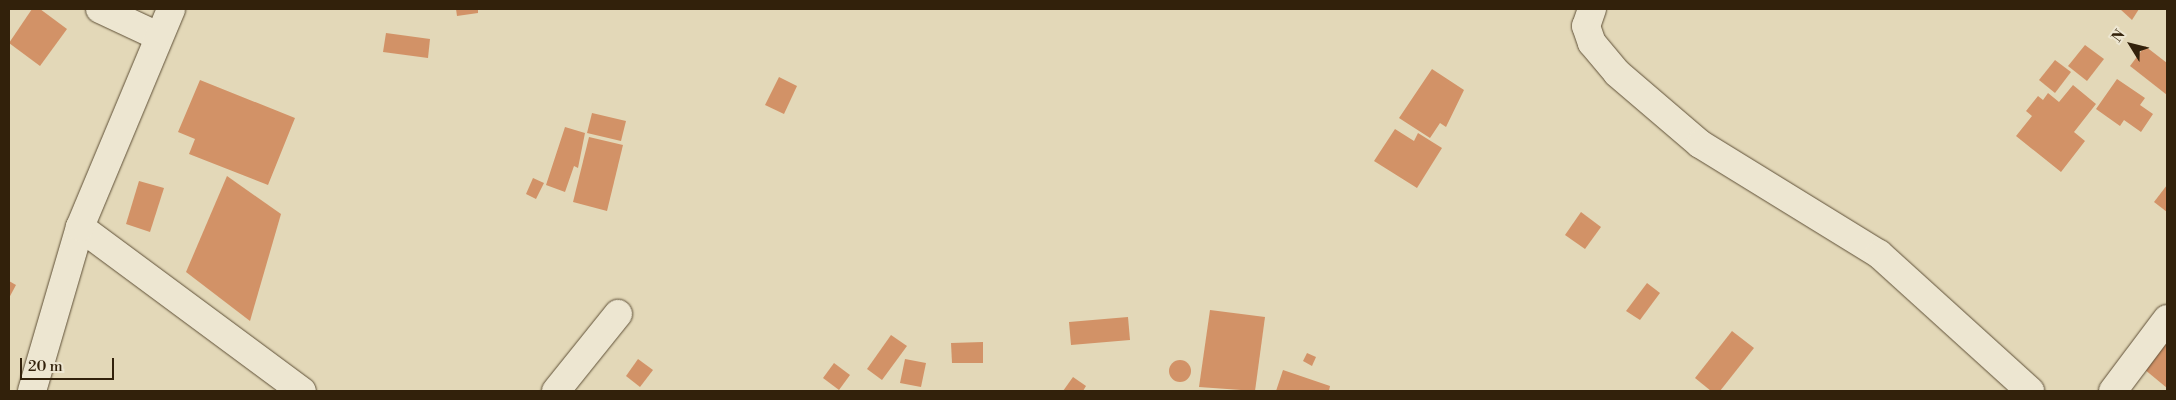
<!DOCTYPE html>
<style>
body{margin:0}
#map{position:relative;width:2176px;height:400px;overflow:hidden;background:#e3d8b8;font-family:"Libre Bodoni",serif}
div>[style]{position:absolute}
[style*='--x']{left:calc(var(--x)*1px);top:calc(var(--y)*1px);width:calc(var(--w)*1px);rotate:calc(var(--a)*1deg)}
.building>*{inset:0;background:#d29267}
.round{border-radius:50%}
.roads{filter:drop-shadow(0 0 1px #5e4f36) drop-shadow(0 0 1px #5e4f36)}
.minor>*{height:28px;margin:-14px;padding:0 14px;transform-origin:14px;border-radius:14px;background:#ede6d1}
span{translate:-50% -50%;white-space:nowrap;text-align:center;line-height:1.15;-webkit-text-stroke:4.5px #ede6d1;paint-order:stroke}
.frame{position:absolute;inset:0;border:10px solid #32210b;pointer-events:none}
.north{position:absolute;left:2106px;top:20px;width:50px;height:50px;-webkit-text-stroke:4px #ede6d1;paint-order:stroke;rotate:306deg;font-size:14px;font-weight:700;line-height:20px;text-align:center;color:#32210b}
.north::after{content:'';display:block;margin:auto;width:18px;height:22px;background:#32210b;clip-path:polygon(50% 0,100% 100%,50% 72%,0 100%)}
.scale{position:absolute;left:20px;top:358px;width:94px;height:22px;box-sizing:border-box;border:2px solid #32210b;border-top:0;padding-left:6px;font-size:15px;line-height:18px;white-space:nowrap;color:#32210b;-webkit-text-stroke:4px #ede6d1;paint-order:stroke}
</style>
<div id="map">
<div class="building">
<i style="clip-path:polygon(32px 9px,40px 9px,67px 29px,40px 66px,9px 43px)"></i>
<i style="clip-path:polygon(456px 9px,478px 9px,478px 13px,457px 16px)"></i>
<i style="clip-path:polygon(2120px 9px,2139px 9px,2132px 20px)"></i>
<i style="clip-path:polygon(386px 33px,430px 39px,428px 58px,383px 52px)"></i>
<i style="clip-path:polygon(2085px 45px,2104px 59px,2087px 81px,2068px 66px)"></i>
<i style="clip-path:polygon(2145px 46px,2167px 63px,2167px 95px,2130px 66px)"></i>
<i style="clip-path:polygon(2055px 60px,2071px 72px,2055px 93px,2039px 80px)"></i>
<i style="clip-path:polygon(1432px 69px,1464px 90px,1446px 127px,1440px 123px,1430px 138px,1399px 118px)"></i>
<i style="clip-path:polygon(779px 77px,797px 86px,784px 114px,765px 105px)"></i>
<i style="clip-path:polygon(2117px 79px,2145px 98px,2140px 105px,2153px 114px,2141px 132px,2124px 120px,2120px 126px,2096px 109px)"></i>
<i style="clip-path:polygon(200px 80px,295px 118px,268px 185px,189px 154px,195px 139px,178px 132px)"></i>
<i style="clip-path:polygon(2073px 85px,2096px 104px,2074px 132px,2085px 141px,2061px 172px,2016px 136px,2032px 116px,2026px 111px,2038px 96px,2043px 100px,2048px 93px,2059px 102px)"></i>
<i style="clip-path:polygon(592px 113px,626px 121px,621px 141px,587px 133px)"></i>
<i style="clip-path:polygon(565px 127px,585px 133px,578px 168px,574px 166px,565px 192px,546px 185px)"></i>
<i style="clip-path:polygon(1395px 129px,1414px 141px,1418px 133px,1442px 148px,1417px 188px,1374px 161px)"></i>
<i style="clip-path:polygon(589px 137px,623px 145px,607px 211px,573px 202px)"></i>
<i style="clip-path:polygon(227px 176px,281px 214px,250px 321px,186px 272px)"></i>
<i style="clip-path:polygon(533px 178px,544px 183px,536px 199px,526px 194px)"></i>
<i style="clip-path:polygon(139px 181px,164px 188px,150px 232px,126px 224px)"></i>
<i style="clip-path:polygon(2167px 185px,2167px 212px,2154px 202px)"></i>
<i style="clip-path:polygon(1581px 212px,1601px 227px,1585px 249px,1565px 235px)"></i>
<i style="clip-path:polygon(9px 281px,16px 285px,9px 298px)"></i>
<i style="clip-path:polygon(1647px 283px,1660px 293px,1640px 320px,1626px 311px)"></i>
<i style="clip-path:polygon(1210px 310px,1265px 317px,1255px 391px,1199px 387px)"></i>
<i style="clip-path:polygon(1128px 317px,1130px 340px,1071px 345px,1069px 322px)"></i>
<i style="clip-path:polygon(1732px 331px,1754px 348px,1720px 391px,1711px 391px,1695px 378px)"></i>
<i style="clip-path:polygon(891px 335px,907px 346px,882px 380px,867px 369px)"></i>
<i style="clip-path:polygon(2167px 340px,2167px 388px,2144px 369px)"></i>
<i style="clip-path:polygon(983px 342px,983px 363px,952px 363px,951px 343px)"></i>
<i style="clip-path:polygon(1307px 353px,1316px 357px,1312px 366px,1303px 361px)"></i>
<i style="clip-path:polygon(638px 359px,653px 370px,640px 387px,626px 376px)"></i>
<i style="clip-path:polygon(905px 359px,926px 363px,921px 387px,900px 383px)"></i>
<i class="round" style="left:1169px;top:360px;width:22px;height:22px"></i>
<i style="clip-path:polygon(834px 363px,850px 375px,839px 390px,823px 378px)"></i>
<i style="clip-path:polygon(1283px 370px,1330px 386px,1329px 391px,1276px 391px)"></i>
<i style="clip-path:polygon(1073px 377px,1086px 386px,1083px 391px,1063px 391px)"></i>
</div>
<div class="roads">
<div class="minor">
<i style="--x:100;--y:9;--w:64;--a:25"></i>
<i style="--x:1592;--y:9;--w:18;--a:109"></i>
<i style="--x:1586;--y:26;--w:18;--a:71"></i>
<i style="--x:1592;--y:43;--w:39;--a:50"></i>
<i style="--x:1617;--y:73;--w:109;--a:40.5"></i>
<i style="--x:1700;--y:144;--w:210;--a:31.6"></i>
<i style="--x:1879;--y:254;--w:204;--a:42.2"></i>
<i style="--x:80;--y:227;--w:276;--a:36.5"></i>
<i style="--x:32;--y:391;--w:171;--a:-73.7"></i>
<i style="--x:80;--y:227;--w:236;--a:-67.3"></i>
<i style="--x:556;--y:391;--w:99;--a:-51.2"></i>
<i style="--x:2113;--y:391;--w:90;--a:-53.1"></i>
</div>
</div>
<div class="frame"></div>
<div class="north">N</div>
<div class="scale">20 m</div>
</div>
